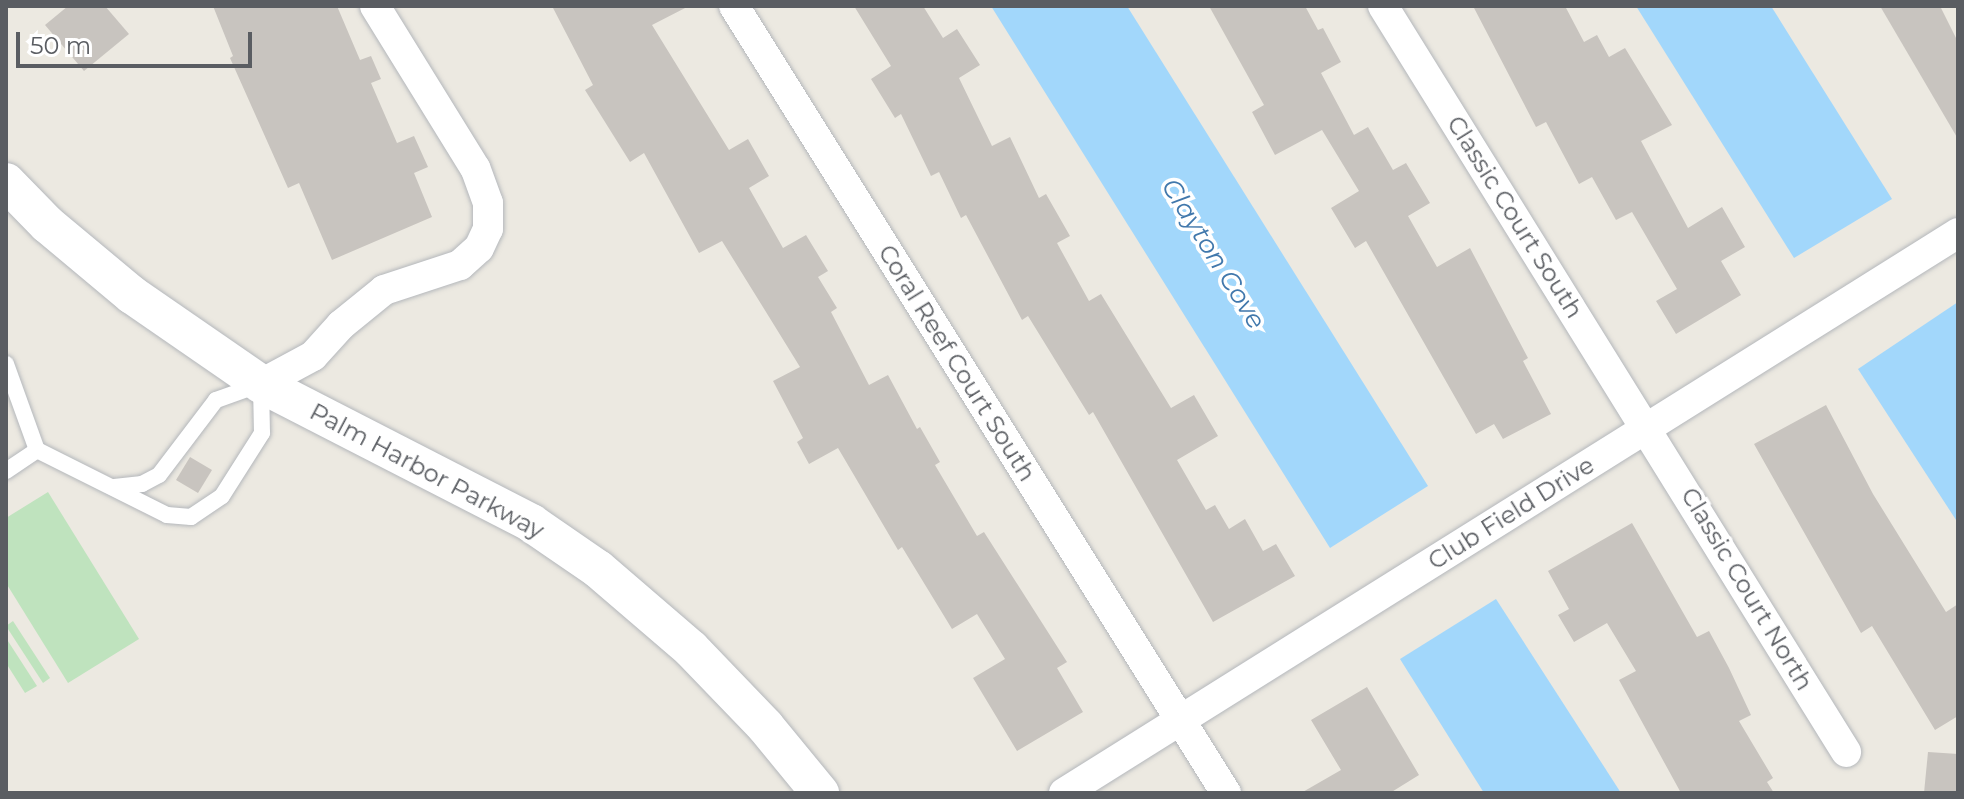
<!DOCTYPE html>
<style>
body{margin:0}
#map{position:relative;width:1964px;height:799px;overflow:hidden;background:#ece9e1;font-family:Montserrat,sans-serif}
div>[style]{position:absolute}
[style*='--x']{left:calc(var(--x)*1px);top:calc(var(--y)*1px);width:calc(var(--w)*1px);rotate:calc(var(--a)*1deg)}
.green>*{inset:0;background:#bfe3be}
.water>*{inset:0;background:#a2d7fb}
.building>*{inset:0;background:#c8c4bf}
.roads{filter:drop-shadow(0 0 2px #b4b7bb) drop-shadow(0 0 2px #b4b7bb)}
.service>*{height:16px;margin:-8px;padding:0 8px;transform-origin:8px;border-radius:8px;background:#fff}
.minor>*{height:30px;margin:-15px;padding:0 15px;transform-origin:15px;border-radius:15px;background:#fff}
.tertiary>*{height:38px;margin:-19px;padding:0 19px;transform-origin:19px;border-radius:19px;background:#fff}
span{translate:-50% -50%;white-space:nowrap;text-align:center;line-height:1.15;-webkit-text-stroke:7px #fff;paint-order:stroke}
.street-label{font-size:24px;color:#5a5d62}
.water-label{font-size:26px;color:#4178ac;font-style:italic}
.frame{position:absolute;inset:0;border:8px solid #5a5d62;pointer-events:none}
.scale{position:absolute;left:16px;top:32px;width:236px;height:36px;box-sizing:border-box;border:4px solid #5a5d62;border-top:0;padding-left:10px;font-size:24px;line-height:28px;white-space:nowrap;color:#5a5d62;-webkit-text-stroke:6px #fff;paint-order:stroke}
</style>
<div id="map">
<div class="green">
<i style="clip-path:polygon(48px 492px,139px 639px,68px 683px,6px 583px,6px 518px)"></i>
<i style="clip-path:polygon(13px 621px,50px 678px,43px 683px,6px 626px)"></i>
<i style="clip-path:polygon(6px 638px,37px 686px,25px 693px,6px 663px)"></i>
</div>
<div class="water">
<i style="clip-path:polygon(991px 6px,1127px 6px,1428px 486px,1330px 548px)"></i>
<i style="clip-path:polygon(1636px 6px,1771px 6px,1892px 199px,1794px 258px)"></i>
<i style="clip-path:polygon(1958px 302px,1958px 523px,1858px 369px)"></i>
<i style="clip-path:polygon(1496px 599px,1621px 793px,1484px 793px,1400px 659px)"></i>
</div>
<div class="building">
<i style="clip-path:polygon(68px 6px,105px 6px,129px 34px,84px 71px,45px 25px)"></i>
<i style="clip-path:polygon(213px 6px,337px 6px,360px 60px,371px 56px,381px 79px,371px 83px,397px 143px,414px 136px,428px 167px,414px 173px,432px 217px,332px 260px,299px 183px,288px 188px,230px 58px,233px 56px)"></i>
<i style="clip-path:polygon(552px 6px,689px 6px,652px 25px,729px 150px,748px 139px,769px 176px,749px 188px,783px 248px,806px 235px,828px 271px,818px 277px,837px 308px,831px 312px,869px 385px,888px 375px,917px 429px,920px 427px,940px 462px,935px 465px,977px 536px,984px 532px,1067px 662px,1057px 668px,1083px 712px,1017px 751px,973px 678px,1005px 659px,977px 614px,952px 629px,902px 547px,898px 550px,838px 448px,809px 464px,797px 442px,803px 438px,773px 381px,800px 367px,722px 241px,699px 253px,644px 153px,630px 162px,585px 90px,593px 85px)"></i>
<i style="clip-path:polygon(854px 6px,923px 6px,943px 38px,957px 29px,980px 65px,959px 78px,992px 146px,1010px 137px,1039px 198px,1046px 194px,1070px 236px,1057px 243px,1089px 301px,1101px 294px,1171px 408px,1194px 395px,1218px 436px,1177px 460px,1206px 510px,1215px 505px,1229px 529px,1245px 519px,1263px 551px,1276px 544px,1295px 576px,1213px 622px,1093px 412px,1089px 415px,1028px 316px,1022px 320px,966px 215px,961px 218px,939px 172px,931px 176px,901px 114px,895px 118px,871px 79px,891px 66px)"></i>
<i style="clip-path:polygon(1209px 6px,1305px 6px,1318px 30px,1323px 28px,1341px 62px,1321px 73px,1354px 135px,1368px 127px,1393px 170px,1406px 163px,1430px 203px,1408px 216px,1437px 267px,1470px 248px,1528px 358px,1523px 361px,1551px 414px,1503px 439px,1494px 424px,1476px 434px,1366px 241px,1355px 248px,1331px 208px,1359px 191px,1322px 130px,1275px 155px,1252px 112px,1264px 105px)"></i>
<i style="clip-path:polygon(1473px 6px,1565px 6px,1584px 42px,1597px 35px,1609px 57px,1625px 48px,1672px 125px,1641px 141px,1688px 228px,1722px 207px,1745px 247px,1721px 261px,1741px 295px,1676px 334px,1656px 301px,1677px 289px,1632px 212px,1616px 220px,1592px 177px,1579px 184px,1546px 122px,1536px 127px)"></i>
<i style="clip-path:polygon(1880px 6px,1940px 6px,1958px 42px,1958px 139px)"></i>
<i style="clip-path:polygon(1826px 405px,1873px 494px,1946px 612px,1958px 604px,1958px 716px,1935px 730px,1872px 626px,1861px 633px,1754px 444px)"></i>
<i style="clip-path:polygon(190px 457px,212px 470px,198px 493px,176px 480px)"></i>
<i style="clip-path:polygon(1632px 523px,1697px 637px,1709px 631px,1729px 668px,1751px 715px,1739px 721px,1773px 778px,1767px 782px,1774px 793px,1681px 793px,1619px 680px,1636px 671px,1607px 623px,1574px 642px,1558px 615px,1569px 609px,1548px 571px)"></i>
<i style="clip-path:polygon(1367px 687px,1419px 775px,1390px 793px,1301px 793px,1341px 770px,1311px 720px)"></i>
<i style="clip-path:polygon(1928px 752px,1958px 754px,1958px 793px,1924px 793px)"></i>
</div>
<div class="roads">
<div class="service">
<i style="--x:6;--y:364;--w:91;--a:70.2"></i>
<i style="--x:37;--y:450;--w:145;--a:26.6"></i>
<i style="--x:167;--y:515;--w:24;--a:5"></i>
<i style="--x:191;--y:517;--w:37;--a:-34"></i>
<i style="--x:222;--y:496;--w:75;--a:-57.6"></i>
<i style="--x:262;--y:433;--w:49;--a:-91.2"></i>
<i style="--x:261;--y:384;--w:48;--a:160.4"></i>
<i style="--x:216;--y:400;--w:94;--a:127.2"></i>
<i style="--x:159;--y:475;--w:19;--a:152"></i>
<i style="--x:142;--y:484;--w:28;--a:174"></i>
<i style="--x:6;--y:471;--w:37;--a:-34"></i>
</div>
<div class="minor">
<i style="--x:734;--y:6;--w:928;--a:57.99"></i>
<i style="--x:1383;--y:6;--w:878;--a:58.17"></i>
<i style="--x:261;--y:384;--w:59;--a:-28.3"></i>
<i style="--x:313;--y:356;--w:42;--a:-47.9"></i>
<i style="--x:341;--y:325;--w:55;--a:-39.1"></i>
<i style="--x:384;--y:290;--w:80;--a:-18.2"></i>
<i style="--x:460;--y:265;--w:25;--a:-42"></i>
<i style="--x:479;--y:248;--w:21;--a:-65"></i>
<i style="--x:488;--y:229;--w:26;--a:-90"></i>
<i style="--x:488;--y:203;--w:37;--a:-110"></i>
<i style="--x:475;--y:168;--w:190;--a:-121.7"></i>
<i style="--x:1064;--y:793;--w:1055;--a:-32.06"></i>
</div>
<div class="tertiary">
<i style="--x:6;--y:182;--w:59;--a:45.7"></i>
<i style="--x:47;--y:224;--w:111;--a:39.9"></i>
<i style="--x:132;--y:295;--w:157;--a:34.6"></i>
<i style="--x:261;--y:384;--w:304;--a:27.2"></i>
<i style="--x:531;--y:523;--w:81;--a:34.5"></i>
<i style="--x:598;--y:569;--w:123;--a:40.7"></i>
<i style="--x:691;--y:649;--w:107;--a:46.1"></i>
<i style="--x:765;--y:726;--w:87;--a:50.6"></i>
</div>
</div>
<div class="street-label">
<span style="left:1515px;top:217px;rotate:58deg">Classic Court South</span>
<span style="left:957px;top:363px;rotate:58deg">Coral Reef Court South</span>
<span style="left:427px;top:471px;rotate:28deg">Palm Harbor Parkway</span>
<span style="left:1511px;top:513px;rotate:-32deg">Club Field Drive</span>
<span style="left:1747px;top:589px;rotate:59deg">Classic Court North</span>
</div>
<div class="water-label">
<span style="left:1213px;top:254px;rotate:58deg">Clayton Cove</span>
</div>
<div class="frame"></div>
<div class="scale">50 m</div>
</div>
